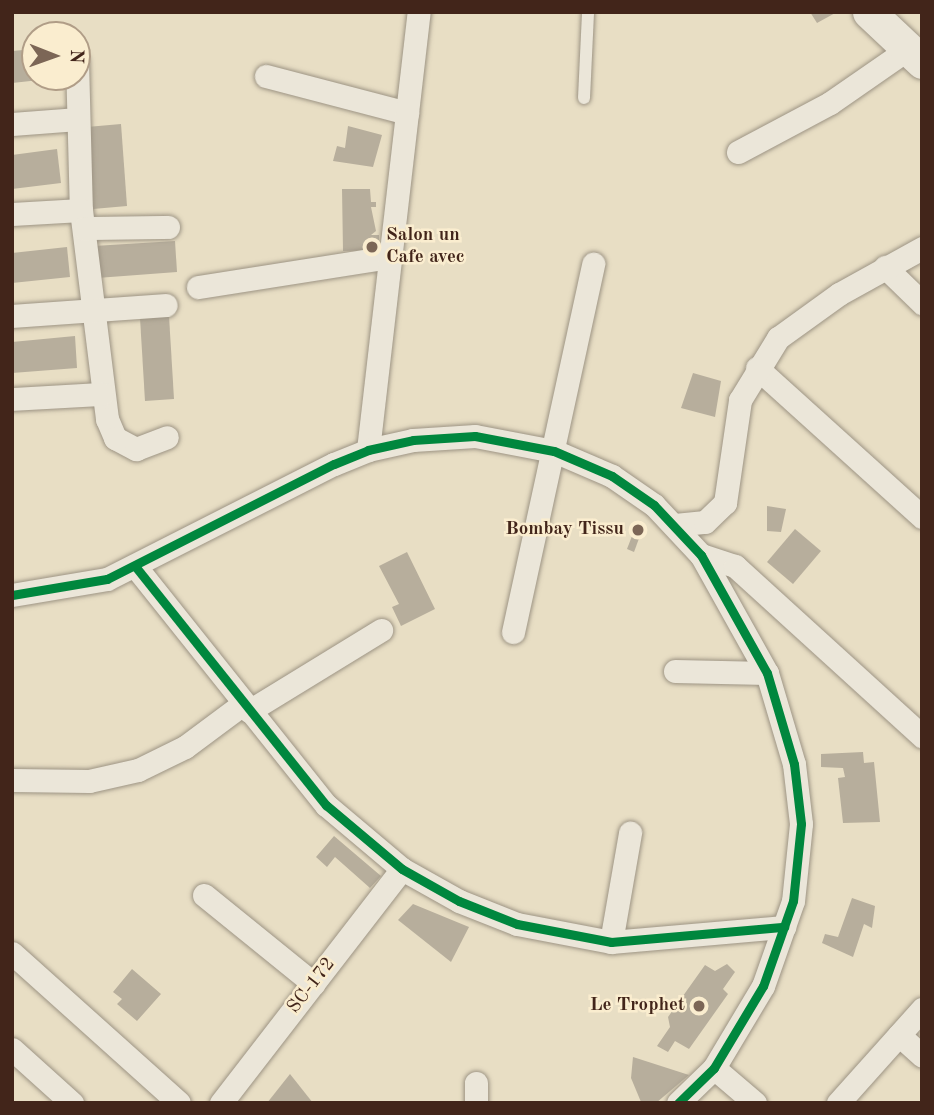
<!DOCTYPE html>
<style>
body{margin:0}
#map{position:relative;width:934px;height:1115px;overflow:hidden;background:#e8dec4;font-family:"Old Standard TT",serif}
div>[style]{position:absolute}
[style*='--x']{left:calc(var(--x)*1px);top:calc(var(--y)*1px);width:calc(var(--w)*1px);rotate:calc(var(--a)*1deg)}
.building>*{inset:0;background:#b7ae9c}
.roads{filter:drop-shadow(0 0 2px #9d9484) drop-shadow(0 0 2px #9d9484)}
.lane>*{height:12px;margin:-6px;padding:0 6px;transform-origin:6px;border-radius:6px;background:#ebe6d9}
.street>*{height:23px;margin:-11.5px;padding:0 11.5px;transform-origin:11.5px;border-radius:11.5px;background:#ebe6d9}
.secondary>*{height:33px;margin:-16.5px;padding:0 16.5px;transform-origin:16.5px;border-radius:16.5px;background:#ebe6d9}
.cycleway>*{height:9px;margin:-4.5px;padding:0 4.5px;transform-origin:4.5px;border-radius:4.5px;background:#00873e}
.dots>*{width:19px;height:19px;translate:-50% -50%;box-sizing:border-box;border:4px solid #faedcf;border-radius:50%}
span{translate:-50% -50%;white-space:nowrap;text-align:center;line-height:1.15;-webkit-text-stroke:5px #faedcf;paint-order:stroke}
.poi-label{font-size:19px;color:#42251a;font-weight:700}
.left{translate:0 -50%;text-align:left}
.right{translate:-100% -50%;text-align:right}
.street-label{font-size:19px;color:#42251a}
.frame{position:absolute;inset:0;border:14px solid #42251a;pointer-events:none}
.north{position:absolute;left:21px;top:21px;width:70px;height:70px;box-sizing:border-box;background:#faedcf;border:2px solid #b09d87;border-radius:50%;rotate:91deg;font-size:19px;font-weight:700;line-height:28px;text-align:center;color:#42251a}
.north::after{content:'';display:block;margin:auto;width:24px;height:32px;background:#7c6656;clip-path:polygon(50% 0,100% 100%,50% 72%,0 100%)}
</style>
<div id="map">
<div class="building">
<i style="clip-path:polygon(810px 12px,837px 12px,817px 23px)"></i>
<i style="clip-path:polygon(35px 49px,35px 77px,49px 79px,12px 83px,12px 51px)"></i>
<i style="clip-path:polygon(121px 124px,127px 206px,93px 209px,87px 127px)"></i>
<i style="clip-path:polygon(348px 126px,382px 135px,373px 167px,333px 161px,337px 146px,345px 148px)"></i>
<i style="clip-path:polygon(57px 149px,61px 183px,12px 189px,12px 155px)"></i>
<i style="clip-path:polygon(342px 189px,370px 189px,371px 202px,376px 202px,376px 207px,371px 207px,376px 231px,371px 235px,379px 235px,379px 250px,343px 251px)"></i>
<i style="clip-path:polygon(175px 241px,177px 272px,97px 278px,94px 246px)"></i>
<i style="clip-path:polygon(67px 247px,70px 277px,12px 283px,12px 253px)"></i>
<i style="clip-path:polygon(169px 316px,174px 399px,145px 401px,140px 318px)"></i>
<i style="clip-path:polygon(75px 336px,77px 368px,12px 373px,12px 342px)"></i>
<i style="clip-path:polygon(693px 373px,721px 381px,715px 417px,681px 408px)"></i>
<i style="clip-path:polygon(767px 506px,786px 509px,781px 532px,767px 531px)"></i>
<i style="clip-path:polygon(637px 523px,644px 525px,634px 552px,627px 549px)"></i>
<i style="clip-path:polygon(795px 529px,821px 551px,793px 584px,767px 562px)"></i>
<i style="clip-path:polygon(407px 552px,435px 609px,401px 626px,392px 607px,399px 604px,379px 566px)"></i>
<i style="clip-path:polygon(863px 752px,864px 763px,874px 762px,880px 822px,843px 823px,838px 778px,845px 777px,843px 768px,821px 767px,821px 754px)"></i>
<i style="clip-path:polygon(334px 836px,381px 876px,370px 888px,335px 857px,327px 867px,316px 857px)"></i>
<i style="clip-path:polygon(852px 898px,875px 906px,872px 928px,864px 924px,853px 957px,822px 943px,825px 934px,838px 937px)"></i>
<i style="clip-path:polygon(413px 904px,469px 927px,451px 962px,398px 920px)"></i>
<i style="clip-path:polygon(727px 964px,735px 972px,723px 989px,728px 994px,689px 1049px,675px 1041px,668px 1052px,657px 1046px,670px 1027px,668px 1017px,705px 965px,715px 971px)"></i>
<i style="clip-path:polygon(132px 969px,161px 994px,137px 1021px,117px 1004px,122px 999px,113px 992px)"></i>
<i style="clip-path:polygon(633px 1057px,689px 1075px,656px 1103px,641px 1102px,631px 1078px)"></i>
<i style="clip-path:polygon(290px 1074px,313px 1103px,267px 1103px)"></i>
</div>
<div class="roads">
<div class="lane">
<i style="--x:584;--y:98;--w:86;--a:-87.3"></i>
</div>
<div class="street">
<i style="--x:77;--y:61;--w:149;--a:88.5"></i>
<i style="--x:81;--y:210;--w:211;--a:82.9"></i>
<i style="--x:107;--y:419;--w:21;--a:67"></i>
<i style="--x:115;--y:438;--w:24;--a:28"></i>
<i style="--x:136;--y:449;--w:33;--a:-21"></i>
<i style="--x:266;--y:76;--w:146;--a:14.7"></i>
<i style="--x:12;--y:124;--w:66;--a:-4.3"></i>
<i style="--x:738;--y:152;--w:104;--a:-28"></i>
<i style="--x:830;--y:103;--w:95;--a:-34.7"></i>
<i style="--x:12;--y:214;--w:69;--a:-3.3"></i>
<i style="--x:84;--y:228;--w:84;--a:-0.7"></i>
<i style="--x:885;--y:267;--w:52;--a:44.2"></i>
<i style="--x:198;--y:287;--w:194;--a:-8.9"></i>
<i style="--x:12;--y:316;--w:154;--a:-4.1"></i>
<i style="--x:757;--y:368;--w:222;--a:42.1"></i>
<i style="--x:12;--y:399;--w:90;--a:-3.2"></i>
<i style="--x:368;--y:450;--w:441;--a:-83.4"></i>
<i style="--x:675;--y:525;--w:30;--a:-6"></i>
<i style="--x:705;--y:522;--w:28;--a:-44"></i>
<i style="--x:725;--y:503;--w:104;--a:-81.7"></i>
<i style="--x:740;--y:400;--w:73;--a:-58.5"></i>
<i style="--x:778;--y:338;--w:75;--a:-35.8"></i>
<i style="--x:839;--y:294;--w:95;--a:-29"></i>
<i style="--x:701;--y:555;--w:36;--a:18"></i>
<i style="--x:735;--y:566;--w:253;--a:42.3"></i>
<i style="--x:135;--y:566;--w:306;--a:51.4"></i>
<i style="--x:326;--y:805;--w:99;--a:40.1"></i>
<i style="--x:402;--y:869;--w:65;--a:29.3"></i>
<i style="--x:459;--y:901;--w:62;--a:21.6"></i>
<i style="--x:517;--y:924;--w:96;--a:10.8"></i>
<i style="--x:611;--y:942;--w:174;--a:-5"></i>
<i style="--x:12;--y:595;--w:96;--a:-9.6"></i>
<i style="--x:107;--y:579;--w:254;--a:-26.9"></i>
<i style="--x:334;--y:464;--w:37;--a:-22"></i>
<i style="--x:368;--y:450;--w:46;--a:-12.5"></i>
<i style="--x:413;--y:440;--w:62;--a:-3.7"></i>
<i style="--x:475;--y:436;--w:80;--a:10.8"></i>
<i style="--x:554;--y:451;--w:63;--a:23.3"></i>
<i style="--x:612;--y:476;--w:51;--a:34.6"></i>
<i style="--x:654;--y:505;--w:69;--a:46.8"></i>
<i style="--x:701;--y:555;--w:135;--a:60.8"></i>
<i style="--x:767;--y:673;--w:95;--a:73.5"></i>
<i style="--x:794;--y:764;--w:60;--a:83.3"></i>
<i style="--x:801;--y:824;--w:77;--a:95.9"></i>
<i style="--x:793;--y:901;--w:90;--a:109.4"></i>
<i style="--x:763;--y:986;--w:96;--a:120.9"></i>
<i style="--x:714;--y:1068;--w:50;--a:135.8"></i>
<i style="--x:513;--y:632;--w:377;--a:-77.7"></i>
<i style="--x:675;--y:671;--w:92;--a:1.2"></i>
<i style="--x:249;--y:711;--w:155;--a:-31.5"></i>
<i style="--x:12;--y:780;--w:77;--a:0.7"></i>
<i style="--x:89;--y:781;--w:50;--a:-12.7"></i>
<i style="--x:138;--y:770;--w:52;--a:-26.1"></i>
<i style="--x:185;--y:747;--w:72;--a:-36.6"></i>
<i style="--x:204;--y:895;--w:141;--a:39"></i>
<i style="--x:611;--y:942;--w:111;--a:-80.1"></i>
<i style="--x:12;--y:953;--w:224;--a:41.9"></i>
<i style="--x:899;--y:1035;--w:31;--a:42"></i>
<i style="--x:12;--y:1049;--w:81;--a:42"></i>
<i style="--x:714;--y:1068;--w:54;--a:40.5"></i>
<i style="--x:476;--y:1083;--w:20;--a:90"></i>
<i style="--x:221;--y:1103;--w:296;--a:-52.3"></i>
<i style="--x:838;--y:1103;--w:126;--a:-48.2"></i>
</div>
<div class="secondary">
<i style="--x:869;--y:12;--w:73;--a:43.3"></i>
</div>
</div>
<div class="cycleway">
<i style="--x:135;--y:566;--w:306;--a:51.4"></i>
<i style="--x:326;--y:805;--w:99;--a:40.1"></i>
<i style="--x:402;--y:869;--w:65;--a:29.3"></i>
<i style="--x:459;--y:901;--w:62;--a:21.6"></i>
<i style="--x:517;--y:924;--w:96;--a:10.8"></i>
<i style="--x:611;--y:942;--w:174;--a:-5"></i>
<i style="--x:12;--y:595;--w:96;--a:-9.6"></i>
<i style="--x:107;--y:579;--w:254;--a:-26.9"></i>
<i style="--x:334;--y:464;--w:37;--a:-22"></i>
<i style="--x:368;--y:450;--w:46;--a:-12.5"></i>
<i style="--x:413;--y:440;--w:62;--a:-3.7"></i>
<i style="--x:475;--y:436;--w:80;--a:10.8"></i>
<i style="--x:554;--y:451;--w:63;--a:23.3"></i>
<i style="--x:612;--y:476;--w:51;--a:34.6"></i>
<i style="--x:654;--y:505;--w:69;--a:46.8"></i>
<i style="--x:701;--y:555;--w:135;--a:60.8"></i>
<i style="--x:767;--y:673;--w:95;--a:73.5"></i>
<i style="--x:794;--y:764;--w:60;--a:83.3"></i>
<i style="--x:801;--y:824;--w:77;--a:95.9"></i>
<i style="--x:793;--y:901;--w:90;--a:109.4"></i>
<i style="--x:763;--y:986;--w:96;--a:120.9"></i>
<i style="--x:714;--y:1068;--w:50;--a:135.8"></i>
</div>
<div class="dots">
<i style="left:372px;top:247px;background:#7c6656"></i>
<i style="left:638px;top:530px;background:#7c6656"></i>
<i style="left:699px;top:1006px;background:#7c6656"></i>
</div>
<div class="poi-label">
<span class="left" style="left:386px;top:247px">Salon un<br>Cafe avec</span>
<span class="right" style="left:624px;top:530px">Bombay Tissu</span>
<span class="right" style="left:685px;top:1006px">Le Trophet</span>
</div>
<div class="street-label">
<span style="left:312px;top:986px;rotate:-52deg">SC-172</span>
</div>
<div class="frame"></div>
<div class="north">N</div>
</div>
